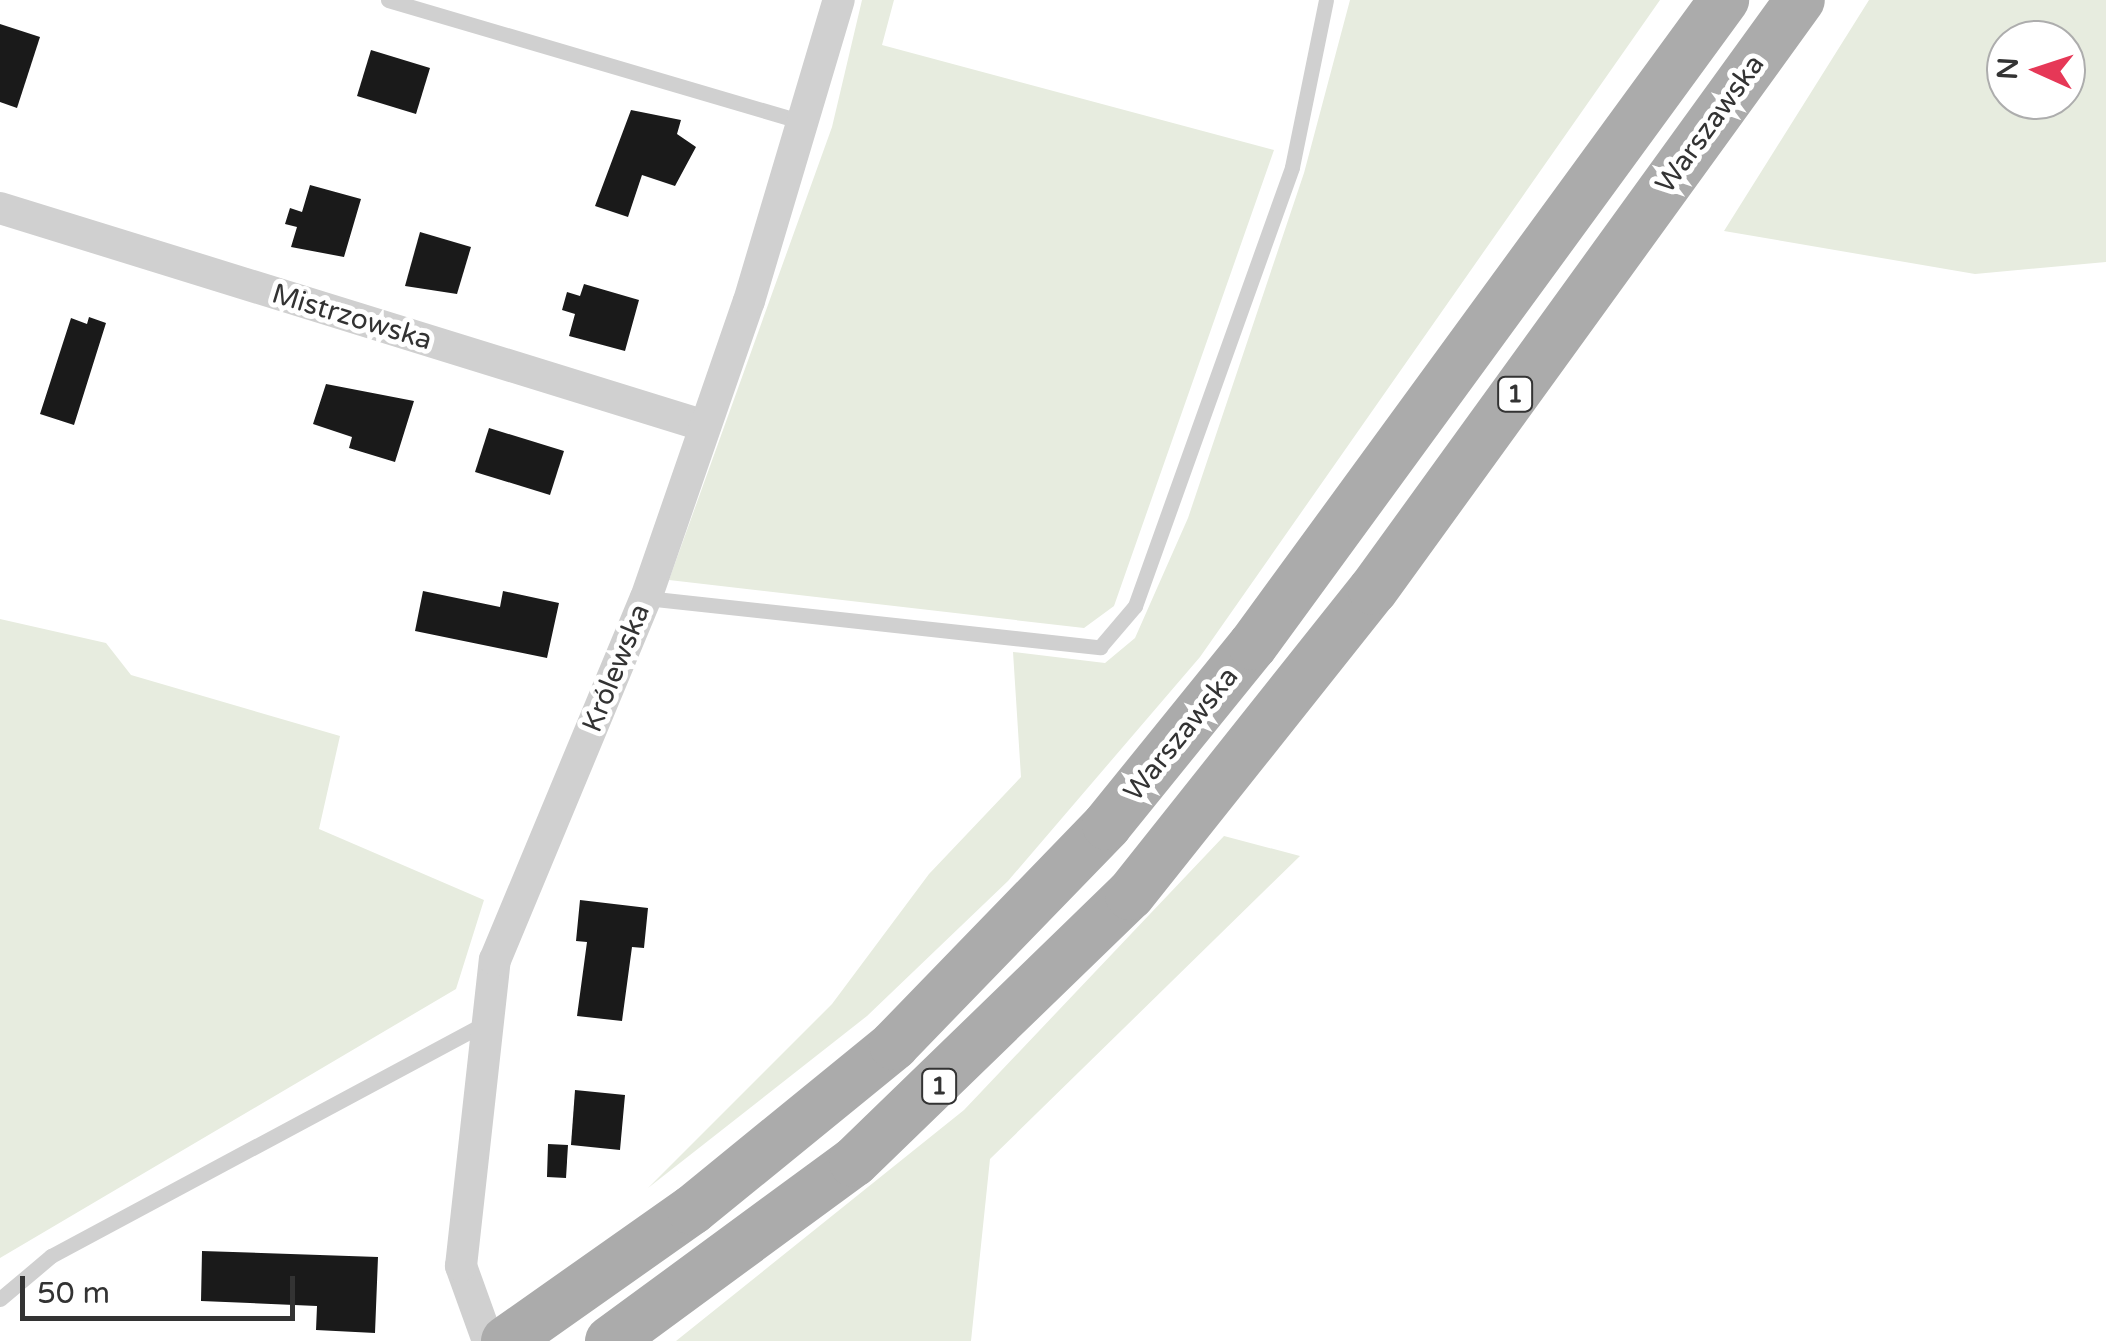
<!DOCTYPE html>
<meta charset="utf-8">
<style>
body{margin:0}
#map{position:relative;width:2106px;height:1341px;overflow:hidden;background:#fff;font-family:"Varela Round",sans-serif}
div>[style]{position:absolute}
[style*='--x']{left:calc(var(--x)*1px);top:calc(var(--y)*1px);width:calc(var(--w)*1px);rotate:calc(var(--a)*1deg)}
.green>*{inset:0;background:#e7ecdf}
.building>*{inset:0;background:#1a1a1a}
.service>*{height:15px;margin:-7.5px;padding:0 7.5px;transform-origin:7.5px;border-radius:7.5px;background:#d0d0d0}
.minor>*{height:32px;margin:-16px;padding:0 16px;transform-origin:16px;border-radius:16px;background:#d0d0d0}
.primary>*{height:50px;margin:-25px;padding:0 25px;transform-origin:25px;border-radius:25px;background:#ababab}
span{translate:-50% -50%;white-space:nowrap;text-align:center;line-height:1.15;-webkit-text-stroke:10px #fff;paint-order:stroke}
.shield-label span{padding:2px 8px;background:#fff;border:2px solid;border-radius:8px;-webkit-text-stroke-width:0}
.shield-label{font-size:25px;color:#333;font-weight:700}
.street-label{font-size:28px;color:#333}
.north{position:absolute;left:1986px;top:20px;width:100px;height:100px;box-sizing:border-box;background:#fff;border:2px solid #adadad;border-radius:50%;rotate:273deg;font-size:28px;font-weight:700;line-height:40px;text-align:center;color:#333}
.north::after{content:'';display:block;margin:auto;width:35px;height:45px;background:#e63857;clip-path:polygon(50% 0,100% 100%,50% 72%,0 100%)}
.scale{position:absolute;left:20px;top:1276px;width:275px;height:45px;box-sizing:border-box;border:5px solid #333;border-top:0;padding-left:12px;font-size:30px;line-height:35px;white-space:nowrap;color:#333;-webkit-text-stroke:8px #fff;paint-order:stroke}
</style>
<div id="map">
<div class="green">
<i style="clip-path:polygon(862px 0,894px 0,882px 45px,1274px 150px,1114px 606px,1084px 628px,669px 580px,832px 127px)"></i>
<i style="clip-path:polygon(1350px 0,1660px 0,1200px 657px,1008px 881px,867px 1016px,648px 1188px,832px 1004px,929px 874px,1021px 777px,1013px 652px,1105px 663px,1135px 638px,1188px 518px,1304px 173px)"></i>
<i style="clip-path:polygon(evenodd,1869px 0,2106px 0,2106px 262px,1975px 274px,1724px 231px,1869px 0,2006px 40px,2066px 40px,2066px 100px,2006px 100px,2006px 40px)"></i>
<i style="clip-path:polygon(0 619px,106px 643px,131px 675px,340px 736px,319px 829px,484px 900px,456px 989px,0 1258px)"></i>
<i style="clip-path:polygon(1224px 836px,1300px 856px,990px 1159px,971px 1341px,676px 1341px,964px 1110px)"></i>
</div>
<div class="building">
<i style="clip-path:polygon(0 24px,40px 37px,17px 108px,0 102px)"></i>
<i style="clip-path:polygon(371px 50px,430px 68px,416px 114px,357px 96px)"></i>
<i style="clip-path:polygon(631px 110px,681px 120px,677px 134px,696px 147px,675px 186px,642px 175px,628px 217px,595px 206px)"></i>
<i style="clip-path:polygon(310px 185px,361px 199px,344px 257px,291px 247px,297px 227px,285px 224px,290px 208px,302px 212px)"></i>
<i style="clip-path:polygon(420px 232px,471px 247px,457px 294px,405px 286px)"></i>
<i style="clip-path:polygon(584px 284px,639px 300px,625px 351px,569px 336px,575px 314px,562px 310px,567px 292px,580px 296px)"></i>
<i style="clip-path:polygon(89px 317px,106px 323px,74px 425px,40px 414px,71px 318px,87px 324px)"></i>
<i style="clip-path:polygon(326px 384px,414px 401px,395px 462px,349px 448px,352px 437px,313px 424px)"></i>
<i style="clip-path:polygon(489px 428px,564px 451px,550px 495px,475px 472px)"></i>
<i style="clip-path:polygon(423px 591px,500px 607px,503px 591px,559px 603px,547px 658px,415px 631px)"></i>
<i style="clip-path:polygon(580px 900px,648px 908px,644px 948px,632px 947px,622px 1021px,577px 1016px,587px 942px,576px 941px)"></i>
<i style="clip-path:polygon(575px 1090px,625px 1095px,620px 1150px,571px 1145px)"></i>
<i style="clip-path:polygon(548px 1144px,568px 1145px,566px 1178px,547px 1177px)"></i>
<i style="clip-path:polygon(202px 1251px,378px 1257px,375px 1333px,316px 1330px,317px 1306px,201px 1301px)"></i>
</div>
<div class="service">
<i style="--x:388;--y:0;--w:435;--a:16.4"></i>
<i style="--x:646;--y:598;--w:457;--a:6.2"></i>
<i style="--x:1100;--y:647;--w:54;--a:-49.5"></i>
<i style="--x:1135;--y:606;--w:466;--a:-70.3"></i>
<i style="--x:1292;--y:167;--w:170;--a:-78.5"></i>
<i style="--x:0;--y:1299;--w:67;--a:-40.1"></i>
<i style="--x:51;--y:1256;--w:496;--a:-28.2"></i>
</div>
<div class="minor">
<i style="--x:0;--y:208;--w:738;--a:17.18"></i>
<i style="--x:488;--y:1341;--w:80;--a:-109.8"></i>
<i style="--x:461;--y:1266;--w:308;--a:-83.7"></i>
<i style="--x:495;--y:960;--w:392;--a:-67.4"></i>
<i style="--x:646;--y:598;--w:314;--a:-70.9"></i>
<i style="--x:749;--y:301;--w:314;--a:-73.4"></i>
</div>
<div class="primary">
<i style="--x:506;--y:1341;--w:228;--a:-35.2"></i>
<i style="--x:692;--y:1210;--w:261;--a:-39.2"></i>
<i style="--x:894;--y:1045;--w:306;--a:-45.9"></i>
<i style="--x:1107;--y:825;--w:232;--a:-51"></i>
<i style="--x:1253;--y:645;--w:799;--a:-53.86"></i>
<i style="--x:610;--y:1341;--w:303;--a:-36.3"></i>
<i style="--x:854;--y:1162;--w:384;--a:-44.1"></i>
<i style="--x:1130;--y:895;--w:390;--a:-51.5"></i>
<i style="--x:1373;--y:590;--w:728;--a:-54.11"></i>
</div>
<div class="shield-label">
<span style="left:1515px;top:394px">1</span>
<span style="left:939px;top:1086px">1</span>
</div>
<div class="street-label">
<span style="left:1710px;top:124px;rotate:-54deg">Warszawska</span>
<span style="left:352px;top:317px;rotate:17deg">Mistrzowska</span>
<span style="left:616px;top:668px;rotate:-68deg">Królewska</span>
<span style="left:1181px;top:734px;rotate:-51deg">Warszawska</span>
</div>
<div class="north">N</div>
<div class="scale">50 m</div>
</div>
